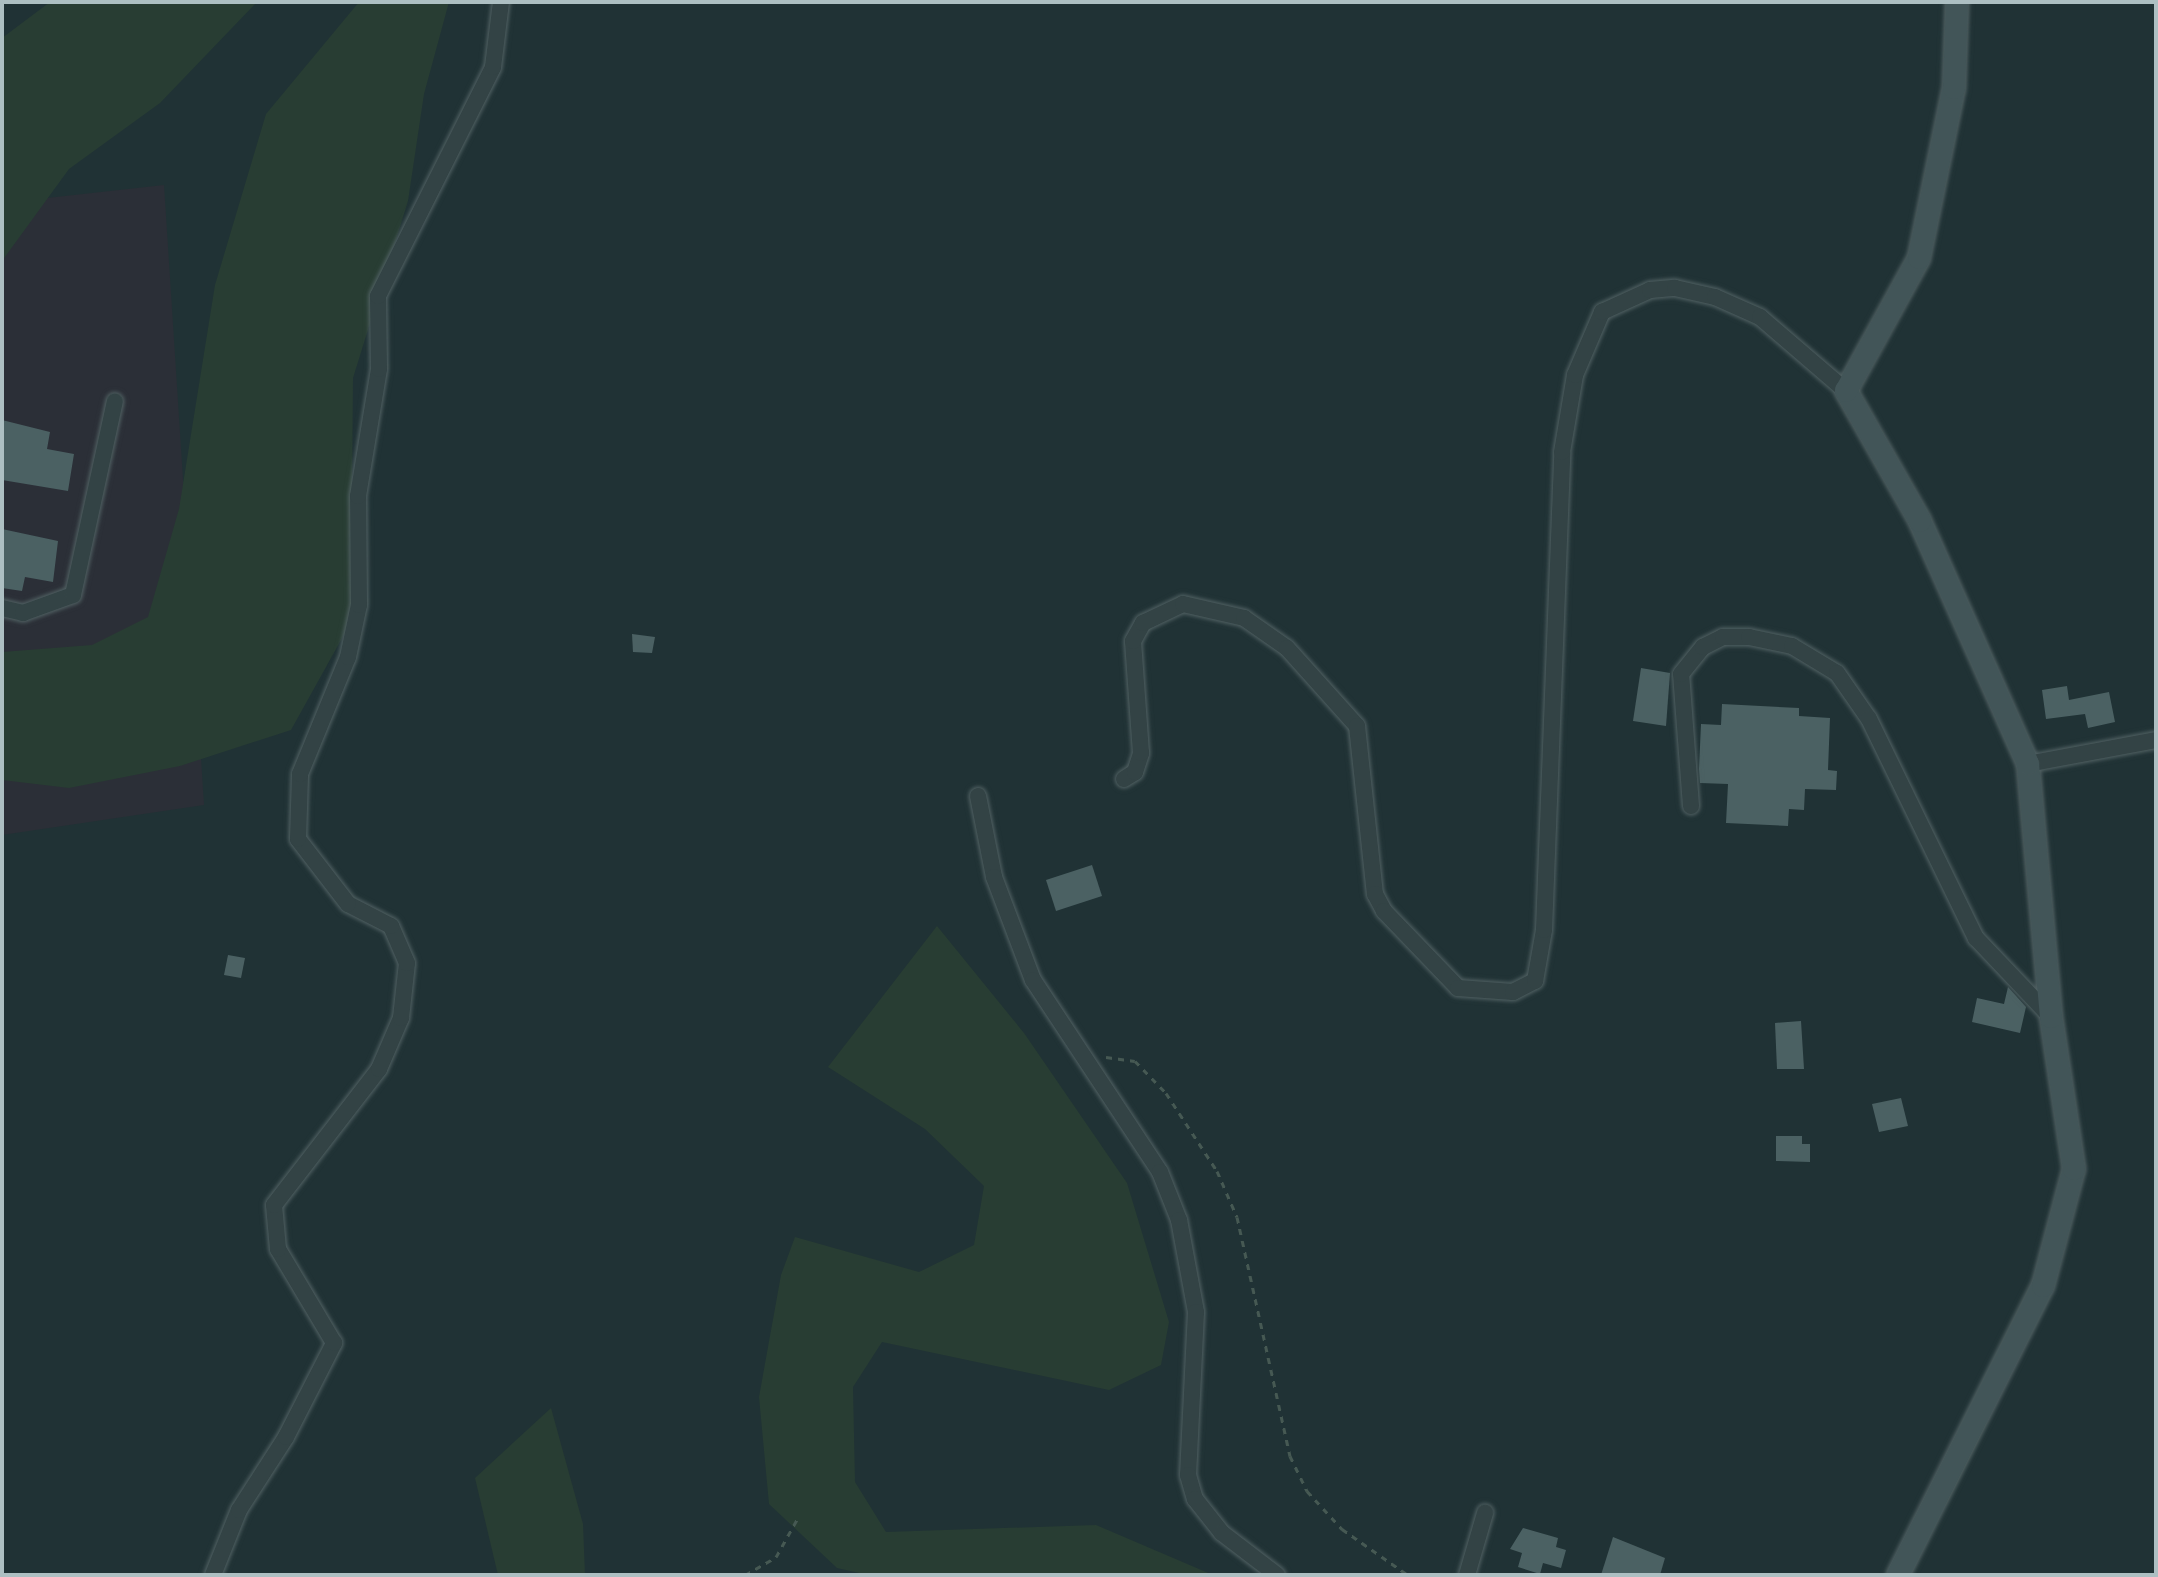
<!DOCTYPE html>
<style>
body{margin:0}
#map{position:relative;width:2158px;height:1577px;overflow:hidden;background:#203235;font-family:"Titillium Web",sans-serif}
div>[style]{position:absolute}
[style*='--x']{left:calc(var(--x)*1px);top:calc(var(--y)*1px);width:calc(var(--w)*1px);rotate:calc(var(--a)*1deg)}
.medical>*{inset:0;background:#2b2f37}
.green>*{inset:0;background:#283d33}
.building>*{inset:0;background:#4b6163}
.path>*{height:3px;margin-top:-1.5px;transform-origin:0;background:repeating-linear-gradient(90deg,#465953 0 6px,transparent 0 12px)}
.roads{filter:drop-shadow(0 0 2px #516163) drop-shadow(0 0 2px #516163)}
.street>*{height:16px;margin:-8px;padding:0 8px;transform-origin:8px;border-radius:8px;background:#334345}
.secondary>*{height:22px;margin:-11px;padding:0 11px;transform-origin:11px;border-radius:11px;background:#425558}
span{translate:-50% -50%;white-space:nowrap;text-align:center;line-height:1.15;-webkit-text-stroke:8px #19282a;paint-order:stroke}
.frame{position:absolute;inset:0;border:4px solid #adbfc2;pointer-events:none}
</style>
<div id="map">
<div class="medical">
<i style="clip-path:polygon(164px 185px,204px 805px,2px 835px,2px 203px)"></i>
</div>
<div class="green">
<i style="clip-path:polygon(50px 2px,257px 2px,160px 103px,69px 169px,2px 261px,2px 38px)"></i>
<i style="clip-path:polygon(359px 2px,449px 2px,424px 94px,408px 201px,353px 378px,351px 622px,291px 730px,180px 766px,69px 788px,2px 780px,2px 652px,92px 645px,148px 617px,179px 509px,215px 285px,266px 114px)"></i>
<i style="clip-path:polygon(937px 926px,1024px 1033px,1127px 1183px,1169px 1322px,1161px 1365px,1109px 1390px,882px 1342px,853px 1387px,855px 1482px,886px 1532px,1096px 1525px,1213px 1575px,868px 1575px,837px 1568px,769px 1504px,759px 1397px,781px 1275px,795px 1237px,919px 1272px,974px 1245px,984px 1186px,925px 1129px,828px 1067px)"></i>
<i style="clip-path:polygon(551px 1408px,583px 1524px,585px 1575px,498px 1575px,475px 1478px)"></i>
</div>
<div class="building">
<i style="clip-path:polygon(2px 420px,50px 432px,47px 449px,74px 454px,68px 491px,2px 480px)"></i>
<i style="clip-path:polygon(2px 529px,58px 541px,53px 582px,25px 577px,22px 591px,2px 588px)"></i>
<i style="clip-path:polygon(632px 634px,655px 637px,652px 653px,633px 652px)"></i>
<i style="clip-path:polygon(1641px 668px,1670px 673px,1666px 726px,1633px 721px)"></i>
<i style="clip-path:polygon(2067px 686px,2069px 700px,2109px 692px,2115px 722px,2088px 728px,2085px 714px,2046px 719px,2042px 690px)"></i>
<i style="clip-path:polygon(1722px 704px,1799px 708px,1799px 716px,1830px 718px,1828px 770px,1837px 771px,1836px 790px,1805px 789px,1804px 810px,1789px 809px,1788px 826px,1726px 823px,1728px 784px,1700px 783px,1699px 769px,1701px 724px,1721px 725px)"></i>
<i style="clip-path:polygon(1092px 865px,1102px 896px,1056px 911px,1046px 880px)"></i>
<i style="clip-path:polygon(228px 955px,245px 958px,241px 978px,224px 975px)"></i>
<i style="clip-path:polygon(2008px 987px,2026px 1007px,2020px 1033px,1972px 1022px,1977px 998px,2004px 1004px)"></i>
<i style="clip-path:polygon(1801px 1021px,1804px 1069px,1777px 1069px,1775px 1023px)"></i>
<i style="clip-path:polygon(1901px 1098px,1908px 1126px,1879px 1132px,1872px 1104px)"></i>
<i style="clip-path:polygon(1776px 1136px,1802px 1136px,1802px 1144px,1810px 1144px,1810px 1162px,1776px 1161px)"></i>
<i style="clip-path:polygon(1523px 1528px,1558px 1538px,1556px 1547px,1566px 1550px,1561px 1568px,1543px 1563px,1540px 1574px,1518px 1567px,1522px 1553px,1510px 1549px)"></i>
<i style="clip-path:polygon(1613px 1537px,1665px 1558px,1660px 1575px,1601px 1575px)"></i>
</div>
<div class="path">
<i style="--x:1106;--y:1057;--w:29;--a:8"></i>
<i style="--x:1135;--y:1061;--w:45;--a:45.9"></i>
<i style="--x:1166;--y:1093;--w:93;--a:56.8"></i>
<i style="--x:1217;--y:1171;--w:50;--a:66.5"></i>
<i style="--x:1237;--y:1217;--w:245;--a:77.5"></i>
<i style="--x:1290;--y:1456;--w:39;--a:64"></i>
<i style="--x:1307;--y:1491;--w:52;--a:47.4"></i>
<i style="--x:1342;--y:1529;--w:80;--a:34.9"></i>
<i style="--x:745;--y:1575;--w:36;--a:-30"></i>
<i style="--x:776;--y:1557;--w:47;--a:-60.7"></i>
</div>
<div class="roads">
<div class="street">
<i style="--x:2;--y:608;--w:22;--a:13"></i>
<i style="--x:23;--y:613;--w:53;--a:-19.8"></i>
<i style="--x:73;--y:595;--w:198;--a:-77.8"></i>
<i style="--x:2028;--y:764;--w:130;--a:-10.6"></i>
<i style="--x:1124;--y:779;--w:13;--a:-32"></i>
<i style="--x:1135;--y:772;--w:20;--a:-72"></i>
<i style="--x:1141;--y:753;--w:112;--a:-94.1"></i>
<i style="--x:1133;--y:641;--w:21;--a:-61"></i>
<i style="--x:1143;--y:623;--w:44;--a:-25.4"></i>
<i style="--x:1183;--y:604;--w:63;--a:12.9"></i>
<i style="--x:1244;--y:618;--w:52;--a:34.9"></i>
<i style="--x:1287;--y:648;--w:105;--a:48.1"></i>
<i style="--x:1357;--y:726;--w:169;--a:83.9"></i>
<i style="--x:1375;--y:894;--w:19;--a:62"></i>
<i style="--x:1384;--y:911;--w:107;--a:46.1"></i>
<i style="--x:1458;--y:988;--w:55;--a:4.2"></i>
<i style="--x:1513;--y:992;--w:25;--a:-27"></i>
<i style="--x:1535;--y:981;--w:52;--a:-80"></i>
<i style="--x:1544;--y:930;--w:478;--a:-87.8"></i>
<i style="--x:1562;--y:452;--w:78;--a:-80.4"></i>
<i style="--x:1575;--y:375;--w:69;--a:-66.8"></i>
<i style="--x:1602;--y:312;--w:53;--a:-24.6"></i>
<i style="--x:1650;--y:290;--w:25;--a:-5"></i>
<i style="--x:1675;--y:288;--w:41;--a:12.7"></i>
<i style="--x:1715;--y:297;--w:49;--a:24"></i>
<i style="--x:1760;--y:317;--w:113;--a:40.7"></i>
<i style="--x:978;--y:796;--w:83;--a:78.8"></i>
<i style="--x:994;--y:877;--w:110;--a:69.3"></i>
<i style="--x:1033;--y:980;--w:230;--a:56.5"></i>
<i style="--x:1160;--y:1172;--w:52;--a:68.4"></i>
<i style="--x:1179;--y:1220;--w:94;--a:79.5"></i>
<i style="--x:1196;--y:1312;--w:163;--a:92.8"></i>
<i style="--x:1188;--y:1475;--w:25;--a:74"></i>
<i style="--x:1195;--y:1499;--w:43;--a:51.5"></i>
<i style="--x:1222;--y:1533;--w:69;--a:37.4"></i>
<i style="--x:1691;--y:806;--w:132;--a:-94.3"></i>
<i style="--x:1681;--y:674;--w:35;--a:-51"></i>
<i style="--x:1703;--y:647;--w:22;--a:-27"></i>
<i style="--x:1723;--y:637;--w:26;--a:0"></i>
<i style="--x:1749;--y:637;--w:44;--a:11.8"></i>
<i style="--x:1792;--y:646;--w:52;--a:31"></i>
<i style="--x:1837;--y:673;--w:56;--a:55.2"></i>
<i style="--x:1869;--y:719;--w:244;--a:64"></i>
<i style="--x:1976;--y:938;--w:109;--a:46.5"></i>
<i style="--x:213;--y:1575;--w:70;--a:-68.2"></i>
<i style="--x:239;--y:1510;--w:87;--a:-57.2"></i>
<i style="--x:286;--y:1437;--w:106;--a:-62.9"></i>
<i style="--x:334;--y:1343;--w:109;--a:-120.8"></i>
<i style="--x:278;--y:1249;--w:44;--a:-95.2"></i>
<i style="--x:274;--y:1205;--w:172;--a:-52.3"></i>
<i style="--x:379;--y:1069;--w:56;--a:-66.7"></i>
<i style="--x:401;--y:1018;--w:55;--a:-83.8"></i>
<i style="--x:407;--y:963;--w:40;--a:-113.4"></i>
<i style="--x:391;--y:926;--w:48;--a:-152.9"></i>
<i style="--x:348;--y:904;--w:82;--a:-127.6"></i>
<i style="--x:298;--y:839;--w:65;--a:-88.2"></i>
<i style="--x:300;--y:774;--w:126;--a:-67.7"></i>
<i style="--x:348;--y:657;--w:53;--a:-78.1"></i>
<i style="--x:359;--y:605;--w:109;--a:-90.5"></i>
<i style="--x:358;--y:496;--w:129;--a:-80.6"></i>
<i style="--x:379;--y:369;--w:73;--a:-90.8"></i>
<i style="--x:378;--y:296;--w:256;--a:-63.3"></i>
<i style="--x:493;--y:67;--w:65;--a:-83"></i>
<i style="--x:1467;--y:1575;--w:65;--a:-73.8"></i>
</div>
<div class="secondary">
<i style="--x:1898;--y:1575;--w:323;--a:-63.4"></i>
<i style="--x:2043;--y:1286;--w:121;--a:-75.2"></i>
<i style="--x:2074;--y:1169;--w:154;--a:-98.6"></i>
<i style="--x:2051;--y:1017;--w:254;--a:-95.2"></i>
<i style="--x:2028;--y:764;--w:266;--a:-114"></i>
<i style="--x:1920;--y:521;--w:150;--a:-119.6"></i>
<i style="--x:1846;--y:391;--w:152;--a:-61.2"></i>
<i style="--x:1919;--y:258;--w:174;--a:-78.4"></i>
<i style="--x:1954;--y:88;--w:86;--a:-88"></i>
</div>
</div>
<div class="frame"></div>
</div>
